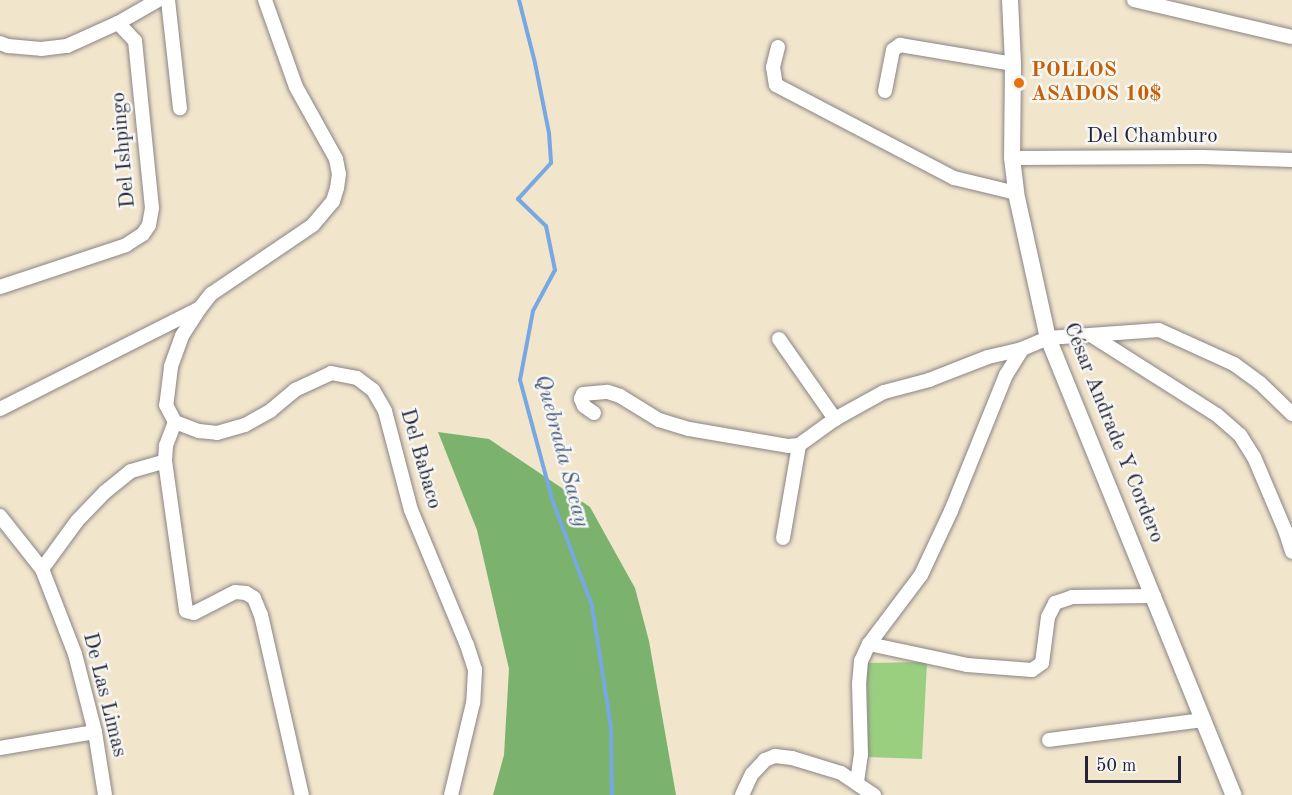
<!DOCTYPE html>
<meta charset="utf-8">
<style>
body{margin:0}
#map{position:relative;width:1292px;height:795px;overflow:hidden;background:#f1e5cc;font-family:"Old Standard TT",serif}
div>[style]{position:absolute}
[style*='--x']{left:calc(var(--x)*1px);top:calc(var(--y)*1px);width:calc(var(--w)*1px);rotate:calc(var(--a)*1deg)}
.green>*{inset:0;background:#9acf80}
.forest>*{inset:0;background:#7bb26e}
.stream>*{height:4px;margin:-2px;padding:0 2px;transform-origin:2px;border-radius:2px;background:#77a8e2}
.roads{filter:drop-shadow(0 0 2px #8a8484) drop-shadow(0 0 2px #8a8484)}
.minor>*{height:14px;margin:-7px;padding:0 7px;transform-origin:7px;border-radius:7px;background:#fff}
.tertiary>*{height:16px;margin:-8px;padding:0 8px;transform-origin:8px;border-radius:8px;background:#fff}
.dots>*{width:16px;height:16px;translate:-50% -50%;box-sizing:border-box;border:3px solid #f6f6f2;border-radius:50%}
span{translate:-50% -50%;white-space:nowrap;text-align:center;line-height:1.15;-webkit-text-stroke:5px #f6f6f2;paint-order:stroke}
.food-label{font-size:21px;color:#c56008;font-weight:700}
.left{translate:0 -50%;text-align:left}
.street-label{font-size:21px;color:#22223b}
.water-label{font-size:22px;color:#44587e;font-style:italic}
.scale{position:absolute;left:1085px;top:756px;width:96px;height:27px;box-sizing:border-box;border:3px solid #22223b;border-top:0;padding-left:8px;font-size:18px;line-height:21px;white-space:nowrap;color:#22223b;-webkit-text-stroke:4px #f6f6f2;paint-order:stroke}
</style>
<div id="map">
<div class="green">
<i style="clip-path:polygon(927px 662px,922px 759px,868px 757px,867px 663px)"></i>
</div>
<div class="forest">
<i style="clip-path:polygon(438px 432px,489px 439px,590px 507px,635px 588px,649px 641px,676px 795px,493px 795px,504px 755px,509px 669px,477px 530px)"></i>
</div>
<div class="stream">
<i style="--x:519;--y:0;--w:65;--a:75.7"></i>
<i style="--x:535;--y:63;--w:71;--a:78.7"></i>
<i style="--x:549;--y:133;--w:30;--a:86"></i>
<i style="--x:551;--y:163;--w:49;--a:132.5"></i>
<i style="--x:518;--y:199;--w:39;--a:44"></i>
<i style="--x:546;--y:226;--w:45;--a:78.4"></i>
<i style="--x:555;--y:270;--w:47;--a:118.2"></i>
<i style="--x:533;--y:311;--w:70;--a:100.7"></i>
<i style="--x:520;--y:380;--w:126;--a:74.9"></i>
<i style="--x:553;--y:502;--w:111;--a:69.4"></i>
<i style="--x:592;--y:606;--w:122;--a:81.1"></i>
<i style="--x:611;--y:727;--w:68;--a:89.2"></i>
</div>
<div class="roads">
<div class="minor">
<i style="--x:168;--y:0;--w:109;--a:83.7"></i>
<i style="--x:265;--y:0;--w:92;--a:70.4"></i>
<i style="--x:296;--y:87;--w:82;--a:60.9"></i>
<i style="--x:336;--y:159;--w:15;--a:79"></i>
<i style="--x:339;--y:174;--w:14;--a:98"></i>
<i style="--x:337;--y:188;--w:14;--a:107"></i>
<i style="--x:333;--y:201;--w:31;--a:130"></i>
<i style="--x:313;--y:225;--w:123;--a:145.9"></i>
<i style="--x:211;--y:294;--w:18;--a:128"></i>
<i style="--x:200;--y:308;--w:33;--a:123"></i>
<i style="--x:182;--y:336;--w:33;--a:110"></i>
<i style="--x:171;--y:367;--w:38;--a:97"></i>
<i style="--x:166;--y:405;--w:19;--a:62"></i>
<i style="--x:175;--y:422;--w:26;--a:21"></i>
<i style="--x:199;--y:431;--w:18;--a:6"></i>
<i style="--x:217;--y:433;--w:29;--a:-16"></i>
<i style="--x:245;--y:425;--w:29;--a:-29"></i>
<i style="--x:270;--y:411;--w:33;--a:-40"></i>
<i style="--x:295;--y:390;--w:40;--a:-25"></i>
<i style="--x:331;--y:373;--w:26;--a:11"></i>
<i style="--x:357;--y:378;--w:20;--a:37"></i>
<i style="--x:373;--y:390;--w:24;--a:60"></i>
<i style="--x:385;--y:411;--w:102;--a:75.3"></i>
<i style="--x:411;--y:510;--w:146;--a:67.5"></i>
<i style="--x:467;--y:645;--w:26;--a:72"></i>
<i style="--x:475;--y:670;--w:33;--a:93"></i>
<i style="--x:473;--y:703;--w:95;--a:103.4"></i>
<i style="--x:1134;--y:0;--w:162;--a:13.2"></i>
<i style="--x:0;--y:43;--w:9;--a:21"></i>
<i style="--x:8;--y:46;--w:33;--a:5"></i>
<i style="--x:41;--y:49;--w:26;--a:-7"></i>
<i style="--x:67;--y:46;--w:56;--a:-24.3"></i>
<i style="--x:118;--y:23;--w:46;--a:-29.9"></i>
<i style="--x:778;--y:47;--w:21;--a:104"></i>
<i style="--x:773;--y:67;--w:18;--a:81"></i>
<i style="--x:776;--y:85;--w:201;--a:27.6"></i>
<i style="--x:954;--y:178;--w:64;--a:13.6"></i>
<i style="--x:885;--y:91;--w:42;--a:-79"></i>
<i style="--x:893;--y:50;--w:9;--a:-36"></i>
<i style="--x:900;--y:45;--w:115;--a:9.5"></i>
<i style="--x:1012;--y:158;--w:191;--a:-0.3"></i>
<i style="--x:1203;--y:157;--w:89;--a:1.9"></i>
<i style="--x:0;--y:287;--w:133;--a:-18.4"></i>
<i style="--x:126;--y:245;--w:20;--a:-33"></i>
<i style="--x:143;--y:234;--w:11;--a:-56"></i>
<i style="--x:149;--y:225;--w:17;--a:-80"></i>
<i style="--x:152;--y:208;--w:168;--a:-95.8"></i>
<i style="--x:135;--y:41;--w:25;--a:-133"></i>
<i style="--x:1091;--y:335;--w:149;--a:32.4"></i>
<i style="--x:1217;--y:415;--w:30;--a:41"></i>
<i style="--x:1240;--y:435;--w:26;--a:58"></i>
<i style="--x:1254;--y:457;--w:79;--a:67"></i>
<i style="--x:1285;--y:530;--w:23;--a:72"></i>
<i style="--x:779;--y:339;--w:98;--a:55"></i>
<i style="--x:0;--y:409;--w:222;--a:-26.8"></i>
<i style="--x:594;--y:413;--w:12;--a:-145"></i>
<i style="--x:584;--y:406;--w:8;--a:-113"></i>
<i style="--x:581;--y:399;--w:5;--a:-68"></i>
<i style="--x:583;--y:394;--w:25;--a:-5"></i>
<i style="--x:608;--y:392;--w:13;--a:18"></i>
<i style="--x:620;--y:396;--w:46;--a:31.6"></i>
<i style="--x:659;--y:420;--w:31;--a:17"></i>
<i style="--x:689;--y:429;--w:100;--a:9.7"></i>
<i style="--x:788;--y:446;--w:11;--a:-5"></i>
<i style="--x:799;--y:445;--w:44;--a:-35.8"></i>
<i style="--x:835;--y:419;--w:56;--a:-28.9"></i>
<i style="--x:884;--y:392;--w:47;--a:-14.9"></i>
<i style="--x:929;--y:380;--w:63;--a:-21.3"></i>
<i style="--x:988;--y:357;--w:35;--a:-13"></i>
<i style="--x:175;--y:422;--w:26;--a:111"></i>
<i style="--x:166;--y:446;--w:15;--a:94"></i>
<i style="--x:165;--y:461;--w:151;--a:82"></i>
<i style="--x:186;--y:611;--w:8;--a:14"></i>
<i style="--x:194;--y:613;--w:46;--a:-27.1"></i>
<i style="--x:235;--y:592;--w:11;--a:5"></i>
<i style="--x:246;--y:593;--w:9;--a:32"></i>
<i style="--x:254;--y:598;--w:18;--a:68"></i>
<i style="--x:261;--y:615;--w:185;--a:77.2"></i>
<i style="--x:0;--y:516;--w:68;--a:51.6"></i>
<i style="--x:42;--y:569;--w:91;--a:68.8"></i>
<i style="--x:75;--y:654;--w:81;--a:75.6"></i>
<i style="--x:95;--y:732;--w:64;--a:81"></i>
<i style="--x:783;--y:538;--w:94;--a:-80.2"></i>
<i style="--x:42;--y:569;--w:59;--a:-53.9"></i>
<i style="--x:77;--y:521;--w:40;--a:-46"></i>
<i style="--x:105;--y:492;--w:33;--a:-39"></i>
<i style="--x:131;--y:471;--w:35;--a:-16"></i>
<i style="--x:869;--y:644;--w:100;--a:12.1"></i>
<i style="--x:967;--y:665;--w:65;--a:4.4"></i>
<i style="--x:1032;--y:670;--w:12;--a:-35"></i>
<i style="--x:1042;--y:663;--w:46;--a:-82.6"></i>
<i style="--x:1048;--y:617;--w:16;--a:-63"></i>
<i style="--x:1055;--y:603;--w:18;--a:-19"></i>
<i style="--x:1072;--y:597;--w:82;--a:-0.7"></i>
<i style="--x:1049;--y:740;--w:156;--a:-7.4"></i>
<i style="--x:0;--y:748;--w:96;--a:-9.6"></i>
<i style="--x:857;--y:782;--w:27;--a:-82"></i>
<i style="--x:861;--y:755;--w:71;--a:-91.6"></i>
<i style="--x:859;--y:684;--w:23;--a:-85"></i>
<i style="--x:861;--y:661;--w:19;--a:-65"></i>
<i style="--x:869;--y:644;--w:86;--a:-53"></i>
<i style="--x:921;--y:575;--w:71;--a:-64.9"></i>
<i style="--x:951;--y:511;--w:147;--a:-68"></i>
<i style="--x:1006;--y:375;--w:31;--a:-58"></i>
<i style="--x:1022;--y:349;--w:28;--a:-23"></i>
<i style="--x:1048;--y:338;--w:111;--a:-4.1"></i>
<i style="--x:1159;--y:330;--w:82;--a:24.4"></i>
<i style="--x:1234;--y:364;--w:32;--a:36"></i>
<i style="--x:1260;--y:383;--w:45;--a:44.1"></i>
<i style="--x:742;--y:795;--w:23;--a:-65"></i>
<i style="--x:752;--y:774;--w:19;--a:-47"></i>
<i style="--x:765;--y:760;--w:11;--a:-22"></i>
<i style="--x:775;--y:756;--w:17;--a:7"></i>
<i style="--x:792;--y:758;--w:51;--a:17"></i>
<i style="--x:841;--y:773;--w:40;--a:34"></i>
</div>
<div class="tertiary">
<i style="--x:1010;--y:0;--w:64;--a:87.3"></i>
<i style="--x:1013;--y:64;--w:94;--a:90.6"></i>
<i style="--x:1012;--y:158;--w:35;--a:83"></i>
<i style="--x:1016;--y:193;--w:148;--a:77.6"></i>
<i style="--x:1048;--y:338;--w:493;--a:67.9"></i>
</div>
</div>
<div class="dots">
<i style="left:1019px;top:83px;background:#e8710a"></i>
</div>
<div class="food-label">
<span class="left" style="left:1031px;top:83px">POLLOS<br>ASADOS 10$</span>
</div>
<div class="street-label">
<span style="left:1152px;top:137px">Del Chamburo</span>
<span style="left:124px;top:150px;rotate:-95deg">Del Ishpingo</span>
<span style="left:1113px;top:433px;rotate:68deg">César Andrade Y Cordero</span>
<span style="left:420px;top:459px;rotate:74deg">Del Babaco</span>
<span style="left:104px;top:695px;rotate:76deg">De Las Limas</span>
</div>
<div class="water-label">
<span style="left:561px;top:451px;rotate:75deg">Quebrada Sacay</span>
</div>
<div class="scale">50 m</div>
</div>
